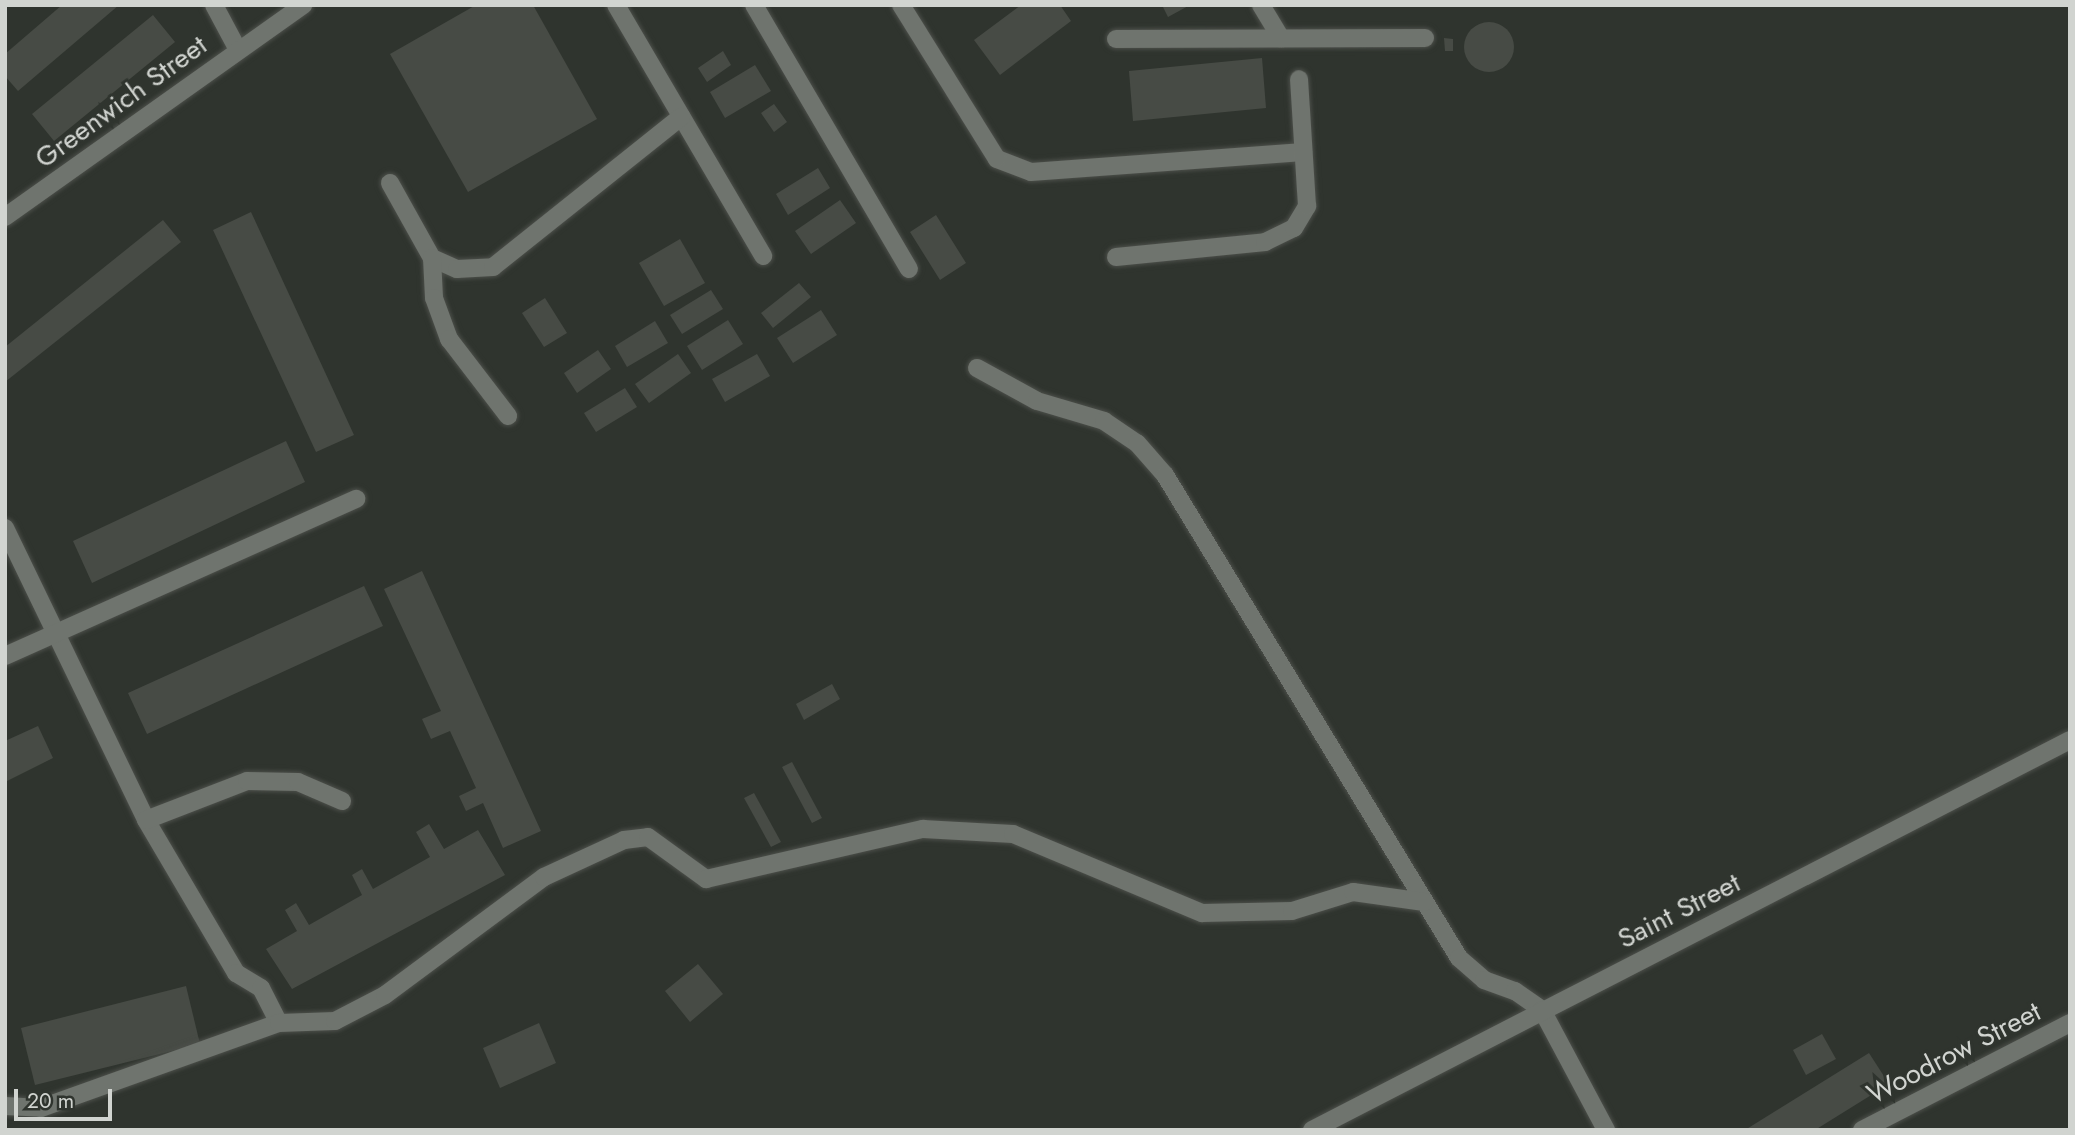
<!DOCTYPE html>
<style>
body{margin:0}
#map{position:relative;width:2075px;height:1135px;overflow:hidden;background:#2f342e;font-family:Jost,sans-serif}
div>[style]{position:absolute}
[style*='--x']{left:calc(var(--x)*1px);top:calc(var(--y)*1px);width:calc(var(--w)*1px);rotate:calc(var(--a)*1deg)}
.building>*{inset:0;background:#474b45}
.round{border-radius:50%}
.roads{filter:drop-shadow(0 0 2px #4c4f4a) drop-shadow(0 0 2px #4c4f4a)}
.service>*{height:18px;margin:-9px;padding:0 9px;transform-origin:9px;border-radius:9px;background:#6f746e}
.minor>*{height:18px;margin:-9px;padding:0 9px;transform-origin:9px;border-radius:9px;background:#6f746e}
span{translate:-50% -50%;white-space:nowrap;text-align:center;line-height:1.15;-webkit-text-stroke:6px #2f342e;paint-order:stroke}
.street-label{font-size:28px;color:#d1d4d0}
.frame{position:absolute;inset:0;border:7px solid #d1d4d0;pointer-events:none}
.scale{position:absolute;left:14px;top:1089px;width:98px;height:32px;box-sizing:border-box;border:4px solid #d1d4d0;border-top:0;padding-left:9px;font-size:21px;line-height:24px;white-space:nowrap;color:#d1d4d0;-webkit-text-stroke:5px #2f342e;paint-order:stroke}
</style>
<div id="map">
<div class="building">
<i style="clip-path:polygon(62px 5px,119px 5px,18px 91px,5px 76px,5px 54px)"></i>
<i style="clip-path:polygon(476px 5px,533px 5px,597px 119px,468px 192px,390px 54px)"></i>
<i style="clip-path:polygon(1021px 5px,1060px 5px,1071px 21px,1000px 75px,974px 40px)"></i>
<i style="clip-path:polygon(1162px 5px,1190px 5px,1168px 17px)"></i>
<i style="clip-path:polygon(153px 15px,175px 42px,54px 141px,32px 114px)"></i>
<i class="round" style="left:1464px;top:22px;width:50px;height:50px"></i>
<i style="clip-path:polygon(1444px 38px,1453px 39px,1453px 51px,1445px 51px)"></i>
<i style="clip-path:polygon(723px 51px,731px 65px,707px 82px,698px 68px)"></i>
<i style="clip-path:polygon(1262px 58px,1266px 108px,1133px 121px,1129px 71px)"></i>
<i style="clip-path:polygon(755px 65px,771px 91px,725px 118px,710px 92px)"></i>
<i style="clip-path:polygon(774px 104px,787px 122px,774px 132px,761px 113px)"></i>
<i style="clip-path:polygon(818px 168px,830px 188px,788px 215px,776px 194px)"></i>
<i style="clip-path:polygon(840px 200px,856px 223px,811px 254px,795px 231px)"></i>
<i style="clip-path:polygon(251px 212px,354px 435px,316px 452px,213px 230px)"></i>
<i style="clip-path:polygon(936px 215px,966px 263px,940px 280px,910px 232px)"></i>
<i style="clip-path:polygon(163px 220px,181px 242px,5px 382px,5px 347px)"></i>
<i style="clip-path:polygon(680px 239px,705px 283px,664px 306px,639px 263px)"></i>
<i style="clip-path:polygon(799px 283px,811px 297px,773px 328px,761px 313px)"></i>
<i style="clip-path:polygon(711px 290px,723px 309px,682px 334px,670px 315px)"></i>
<i style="clip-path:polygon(545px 298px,567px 333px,544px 347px,522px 313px)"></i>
<i style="clip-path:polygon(821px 310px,837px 335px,793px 363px,777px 338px)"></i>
<i style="clip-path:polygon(728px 320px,743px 344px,702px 370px,687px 346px)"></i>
<i style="clip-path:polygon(655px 321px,668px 343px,627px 367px,615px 346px)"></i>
<i style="clip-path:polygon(598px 350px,611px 369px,577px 393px,564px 373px)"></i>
<i style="clip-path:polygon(678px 354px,691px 373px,649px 403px,635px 384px)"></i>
<i style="clip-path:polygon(757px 354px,770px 376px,725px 402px,712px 379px)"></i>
<i style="clip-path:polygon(625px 388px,637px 407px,596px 432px,584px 413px)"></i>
<i style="clip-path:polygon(286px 441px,305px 482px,92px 583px,73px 541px)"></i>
<i style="clip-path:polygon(422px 571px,541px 831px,503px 848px,483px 803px,466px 811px,459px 796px,476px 788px,450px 731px,431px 739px,422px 719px,441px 711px,384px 589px)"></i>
<i style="clip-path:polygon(364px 586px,383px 626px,147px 734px,128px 693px)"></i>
<i style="clip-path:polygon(832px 684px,840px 699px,804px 720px,796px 704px)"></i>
<i style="clip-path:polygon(38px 726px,53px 758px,5px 782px,5px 741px)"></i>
<i style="clip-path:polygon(792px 762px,822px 818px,812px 823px,782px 767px)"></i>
<i style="clip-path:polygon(754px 793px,781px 842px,771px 847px,744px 798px)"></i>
<i style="clip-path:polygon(429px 824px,444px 849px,478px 830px,505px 875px,292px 989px,266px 949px,297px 931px,285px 910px,296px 903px,309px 925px,362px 895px,352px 875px,362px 869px,373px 889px,430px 857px,416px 832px)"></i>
<i style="clip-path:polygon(698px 964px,723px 994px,690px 1022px,665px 991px)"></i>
<i style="clip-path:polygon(186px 986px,200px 1044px,35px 1085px,21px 1028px)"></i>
<i style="clip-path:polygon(539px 1023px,556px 1063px,500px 1088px,483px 1048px)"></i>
<i style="clip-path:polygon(1822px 1034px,1836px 1059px,1806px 1075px,1793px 1050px)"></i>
<i style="clip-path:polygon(1869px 1053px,1889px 1084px,1815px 1130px,1745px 1130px)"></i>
</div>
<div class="roads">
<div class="service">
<i style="--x:616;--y:5;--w:291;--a:59.6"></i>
<i style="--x:754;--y:5;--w:306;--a:59.6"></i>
<i style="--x:1261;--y:5;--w:39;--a:59"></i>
<i style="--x:1116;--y:39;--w:309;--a:-0.2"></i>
<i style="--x:997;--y:159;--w:36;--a:21"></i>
<i style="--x:1031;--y:172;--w:273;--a:-4.2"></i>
<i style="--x:390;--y:183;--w:86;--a:60.8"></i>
<i style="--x:432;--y:258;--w:27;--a:24"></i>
<i style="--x:457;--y:269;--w:36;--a:-3"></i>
<i style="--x:493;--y:267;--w:241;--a:-38.6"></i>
<i style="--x:1116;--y:257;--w:150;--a:-5.7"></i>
<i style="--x:1265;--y:242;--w:32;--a:-26"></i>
<i style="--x:1294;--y:228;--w:26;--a:-59"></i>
<i style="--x:1307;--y:206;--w:127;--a:-93.6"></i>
<i style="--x:432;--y:258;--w:40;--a:87.1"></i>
<i style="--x:434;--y:298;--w:44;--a:69.9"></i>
<i style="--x:449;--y:339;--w:97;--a:52.5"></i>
<i style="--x:977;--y:368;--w:68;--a:28.8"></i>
<i style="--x:1037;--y:401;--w:70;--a:16.6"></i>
<i style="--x:1104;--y:421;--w:40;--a:34"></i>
<i style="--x:1137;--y:443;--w:43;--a:48.8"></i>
<i style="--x:1165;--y:475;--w:565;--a:58.67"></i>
<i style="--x:1459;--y:958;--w:33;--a:41"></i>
<i style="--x:1484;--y:980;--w:33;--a:20"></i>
<i style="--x:1515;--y:991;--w:33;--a:35"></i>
<i style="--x:5;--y:528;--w:324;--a:64.2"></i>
<i style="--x:146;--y:820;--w:178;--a:59.5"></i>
<i style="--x:236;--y:973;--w:29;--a:31"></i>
<i style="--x:261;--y:988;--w:39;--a:63"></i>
<i style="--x:5;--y:656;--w:385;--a:-24.1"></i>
<i style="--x:146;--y:820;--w:108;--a:-21.1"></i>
<i style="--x:247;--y:781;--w:51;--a:1.1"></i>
<i style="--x:298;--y:782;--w:48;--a:23.4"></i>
<i style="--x:5;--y:1106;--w:36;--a:3"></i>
<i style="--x:41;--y:1108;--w:253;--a:-19.7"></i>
<i style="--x:279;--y:1023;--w:56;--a:-2"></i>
<i style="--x:335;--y:1021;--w:56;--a:-27.5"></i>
<i style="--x:385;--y:995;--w:198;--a:-36.6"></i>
<i style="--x:544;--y:877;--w:88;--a:-24.8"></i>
<i style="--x:624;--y:840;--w:24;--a:-7"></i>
<i style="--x:648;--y:837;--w:72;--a:35.9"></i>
<i style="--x:706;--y:879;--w:223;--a:-13"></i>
<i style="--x:923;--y:829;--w:90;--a:3.2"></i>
<i style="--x:1013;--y:834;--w:205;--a:22.7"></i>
<i style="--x:1202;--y:913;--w:90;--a:-1.3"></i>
<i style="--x:1292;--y:911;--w:64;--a:-17.3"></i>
<i style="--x:1353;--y:892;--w:72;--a:8"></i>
</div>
<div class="minor">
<i style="--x:214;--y:5;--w:51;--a:61.9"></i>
<i style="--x:901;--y:5;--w:181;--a:58.1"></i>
<i style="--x:5;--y:217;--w:366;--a:-35.4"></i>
<i style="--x:1542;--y:1010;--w:136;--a:61.9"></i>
<i style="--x:1312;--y:1130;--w:852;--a:-27.23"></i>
<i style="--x:1862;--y:1130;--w:234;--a:-27.2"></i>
</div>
</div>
<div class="street-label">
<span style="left:121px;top:102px;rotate:-36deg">Greenwich Street</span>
<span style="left:1679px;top:911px;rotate:-27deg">Saint Street</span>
<span style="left:1954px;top:1053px;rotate:-27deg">Woodrow Street</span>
</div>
<div class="frame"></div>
<div class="scale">20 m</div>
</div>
